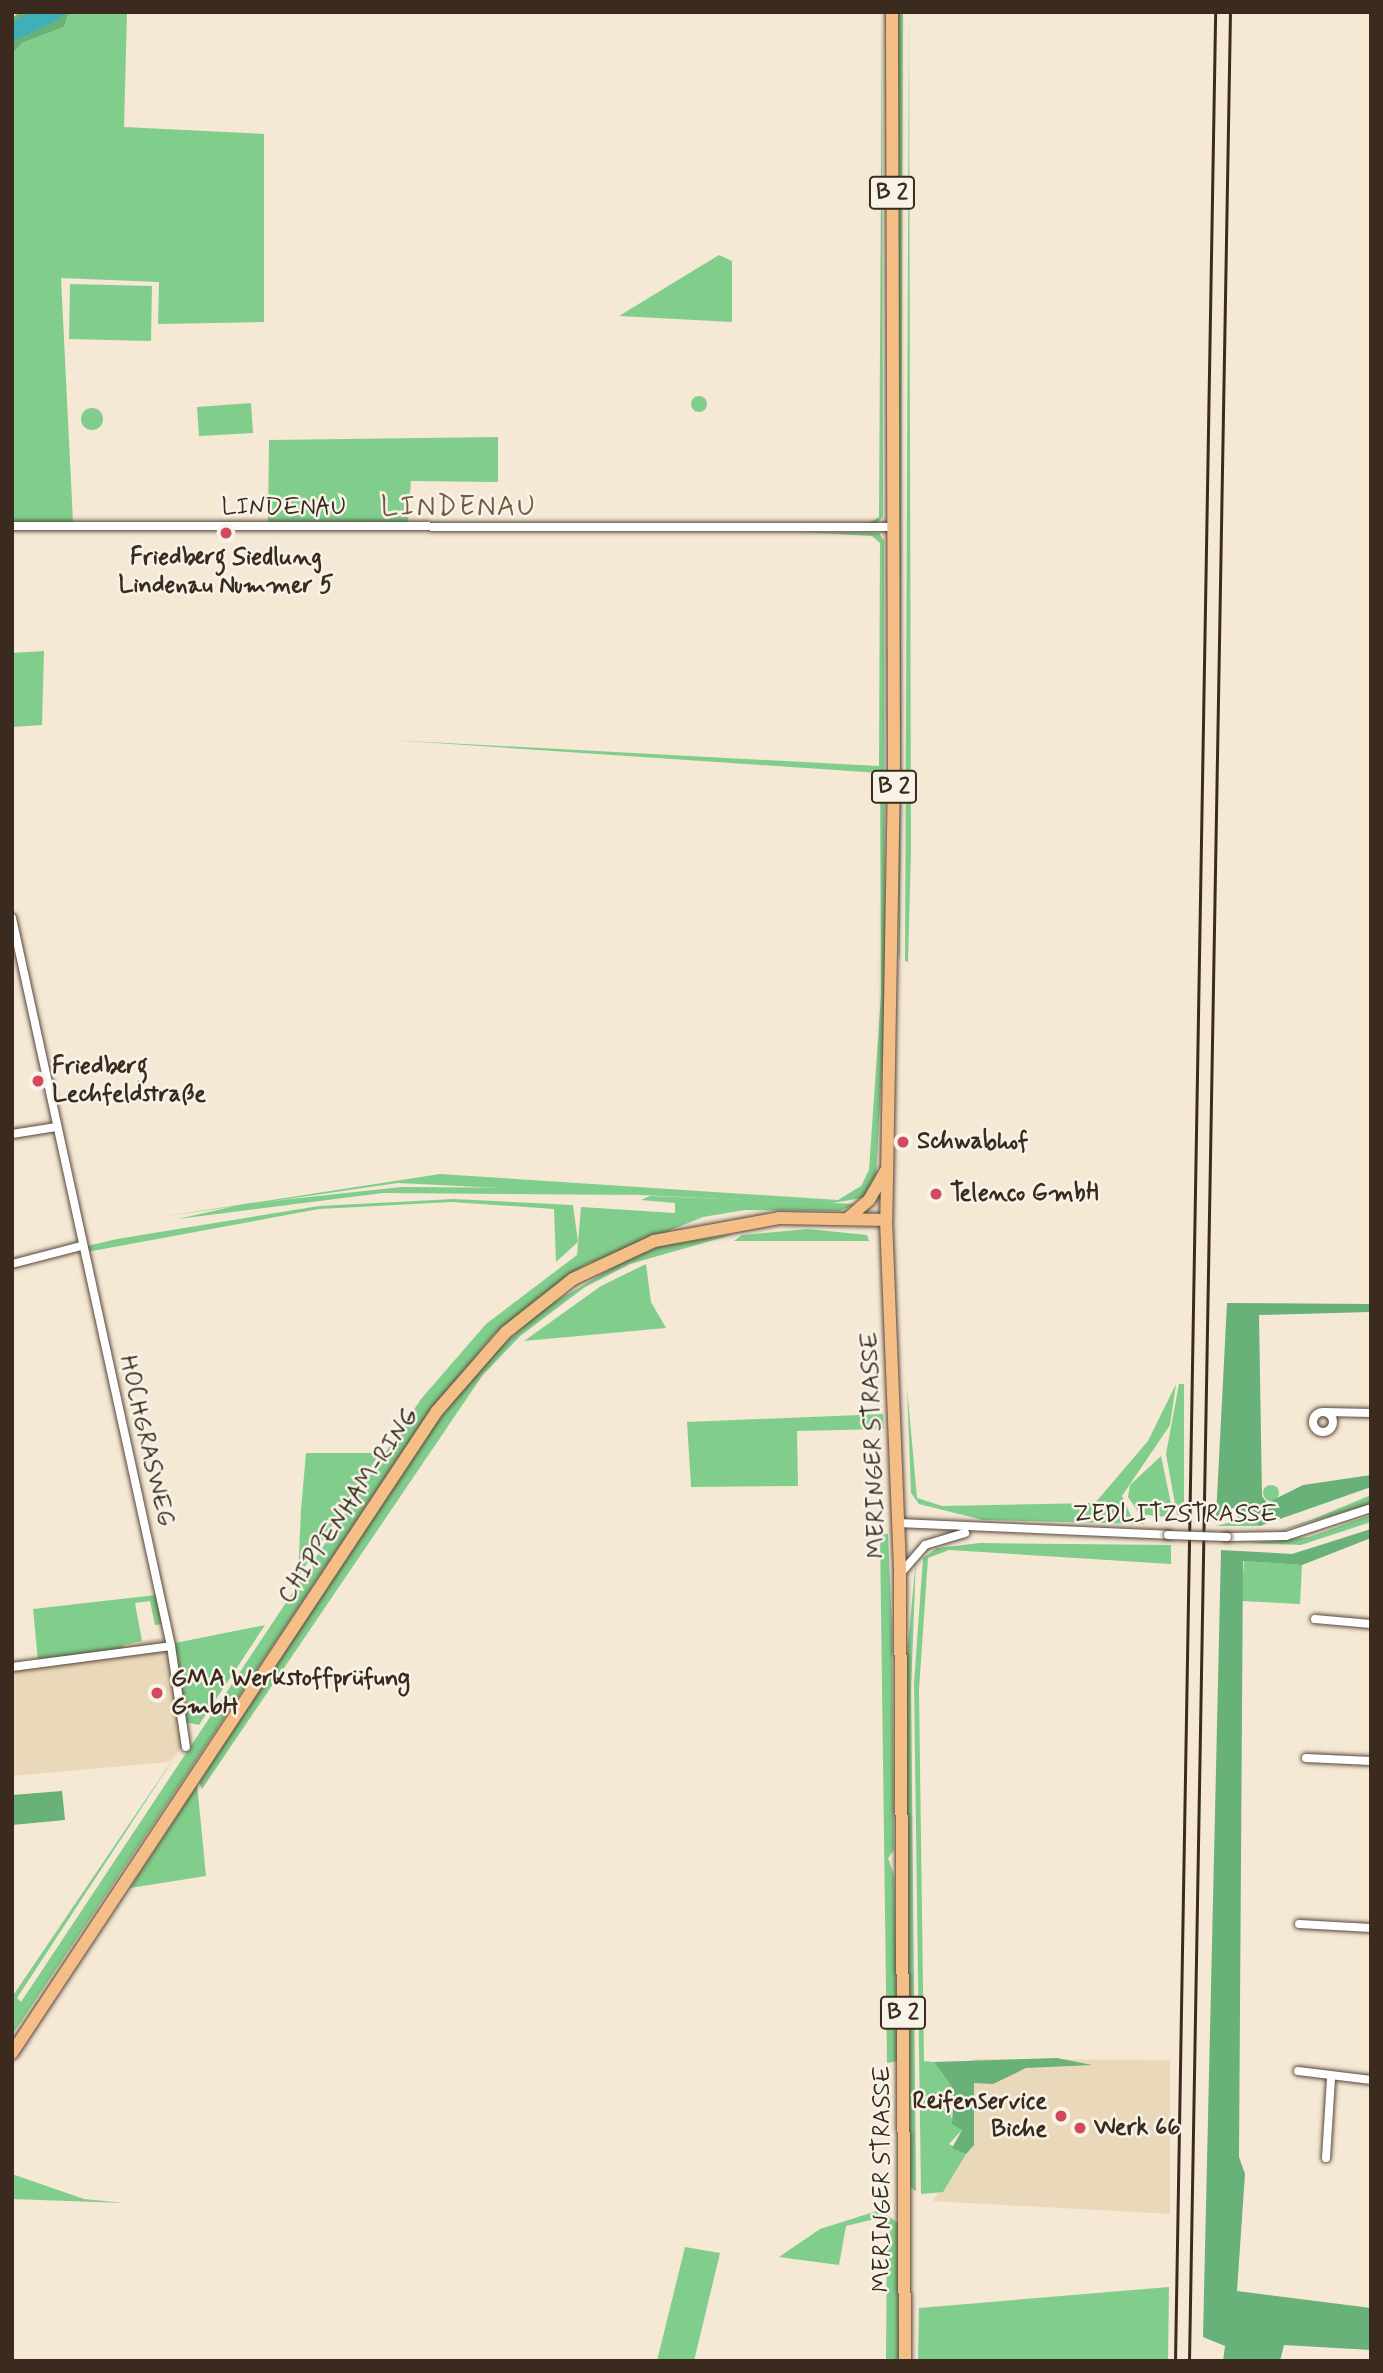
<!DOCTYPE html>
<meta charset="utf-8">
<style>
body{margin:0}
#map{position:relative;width:1383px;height:2373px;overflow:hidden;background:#f5e8d4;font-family:Mynerve,sans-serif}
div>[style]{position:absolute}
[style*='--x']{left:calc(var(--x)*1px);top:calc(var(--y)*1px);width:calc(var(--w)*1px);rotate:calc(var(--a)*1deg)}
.built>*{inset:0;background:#ead8ba}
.green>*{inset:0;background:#81ce8c}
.round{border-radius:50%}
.forest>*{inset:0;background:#68b178}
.river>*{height:18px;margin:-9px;padding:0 9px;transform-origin:9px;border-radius:9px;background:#3fafb8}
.roads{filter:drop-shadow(0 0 2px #574639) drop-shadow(0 0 2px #574639)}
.minor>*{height:8px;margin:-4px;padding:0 4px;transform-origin:4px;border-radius:4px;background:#fff}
.minor>.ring{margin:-4px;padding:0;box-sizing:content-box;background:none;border:8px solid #fff;border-radius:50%}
.primary>*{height:12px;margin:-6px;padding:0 6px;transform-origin:6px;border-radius:6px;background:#f6be87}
.rail>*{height:2.5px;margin:-1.25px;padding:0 1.25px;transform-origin:1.25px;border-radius:1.25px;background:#3b2a1e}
.bridges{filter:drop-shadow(0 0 2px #574639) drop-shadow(0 0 2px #574639)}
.minor-bridge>*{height:8px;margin:-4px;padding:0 4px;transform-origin:4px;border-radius:4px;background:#fff}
.dots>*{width:19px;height:19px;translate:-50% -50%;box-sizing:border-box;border:4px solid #f7f3e8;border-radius:50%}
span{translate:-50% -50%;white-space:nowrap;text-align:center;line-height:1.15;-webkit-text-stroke:5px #f7f3e8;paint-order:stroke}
.shield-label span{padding:2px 5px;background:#f7f3e8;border:2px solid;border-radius:5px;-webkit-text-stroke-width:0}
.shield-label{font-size:23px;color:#3b2a1e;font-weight:700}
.street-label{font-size:24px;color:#3b2a1e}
.poi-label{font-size:24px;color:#3b2a1e;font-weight:700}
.left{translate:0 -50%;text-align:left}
.right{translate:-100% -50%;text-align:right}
.quarter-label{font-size:28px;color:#775c44;letter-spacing:2px}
.frame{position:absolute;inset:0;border:14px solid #3b2a1e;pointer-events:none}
</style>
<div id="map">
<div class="built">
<i style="clip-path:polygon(174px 1635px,186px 1727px,183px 1746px,169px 1762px,12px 1776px,12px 1664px,124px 1652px,122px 1645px)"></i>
<i style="clip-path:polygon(973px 2059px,1170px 2060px,1170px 2214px,933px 2201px,970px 2139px)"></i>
</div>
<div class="green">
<i style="clip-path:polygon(69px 12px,127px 12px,124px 127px,264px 134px,264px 322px,158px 324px,159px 282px,61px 278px,73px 522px,12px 523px,12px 54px,22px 43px,64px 27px)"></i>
<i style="clip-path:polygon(882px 12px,883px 517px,876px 524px,736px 523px,869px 523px,879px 517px)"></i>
<i style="clip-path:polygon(898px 12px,903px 12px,900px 960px,899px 958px)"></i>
<i style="clip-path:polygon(909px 12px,911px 851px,908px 962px,905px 961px)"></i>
<i style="clip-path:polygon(719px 255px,732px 261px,732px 322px,619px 316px)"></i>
<i style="clip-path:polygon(70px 284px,152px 286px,151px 341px,69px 339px)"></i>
<i class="round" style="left:691px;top:396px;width:16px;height:16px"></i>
<i style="clip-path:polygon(251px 403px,253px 433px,199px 436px,197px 407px)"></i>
<i class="round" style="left:81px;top:408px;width:22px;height:22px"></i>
<i style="clip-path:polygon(498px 437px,498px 482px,411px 481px,408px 522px,268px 522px,269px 440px)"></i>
<i style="clip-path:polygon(801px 532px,879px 533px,884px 541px,885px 1010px,876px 1179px,867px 1197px,827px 1204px,398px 1183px,161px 1217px,440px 1174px,838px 1200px,861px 1186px,869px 1170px,881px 995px,880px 773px,390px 740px,879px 766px,880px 543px,872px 536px)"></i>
<i style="clip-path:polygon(44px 651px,42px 725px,12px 727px,12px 653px)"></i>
<i style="clip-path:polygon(401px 1187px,526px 1188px,639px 1195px,383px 1193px,178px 1219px,244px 1204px)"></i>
<i style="clip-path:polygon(650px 1196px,857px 1204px,839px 1211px,745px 1210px,703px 1217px,585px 1265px,494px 1334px,423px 1421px,12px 2035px,12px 1997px,180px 1749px,17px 1998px,21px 2002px,421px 1399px,486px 1324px,577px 1255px,581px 1207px,675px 1213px,675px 1203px,641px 1200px)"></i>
<i style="clip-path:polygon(454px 1199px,573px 1205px,578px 1242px,556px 1262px,554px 1209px,452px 1202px,319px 1209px,87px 1252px,87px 1246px,117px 1239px,319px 1206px)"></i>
<i style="clip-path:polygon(808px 1229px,867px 1235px,869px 1241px,734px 1241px,742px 1235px)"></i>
<i style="clip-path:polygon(735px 1234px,630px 1264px,585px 1287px,520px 1336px,482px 1376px,202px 1789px,199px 1782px,344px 1561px,436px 1423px,489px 1358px,543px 1309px,624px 1261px,660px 1246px)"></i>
<i style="clip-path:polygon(646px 1264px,651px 1302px,666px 1328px,524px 1341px,601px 1286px)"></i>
<i style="clip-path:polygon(1176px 1384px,1170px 1425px,1122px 1496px,1131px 1516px,1145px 1524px,983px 1520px,919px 1504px,911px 1493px,907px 1387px,917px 1498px,942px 1506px,1095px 1503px,1148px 1441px)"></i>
<i style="clip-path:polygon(1179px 1384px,1184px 1384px,1184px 1516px,1177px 1515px,1166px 1454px)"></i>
<i style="clip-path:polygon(883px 1414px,884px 1429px,797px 1431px,798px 1486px,691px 1487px,687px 1422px)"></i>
<i style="clip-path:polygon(306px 1453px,380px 1453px,298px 1577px,301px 1510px)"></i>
<i style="clip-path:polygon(1161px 1456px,1174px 1518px,1140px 1514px,1128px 1497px,1130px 1485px)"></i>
<i class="round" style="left:1263px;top:1485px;width:16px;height:16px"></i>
<i style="clip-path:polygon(1371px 1495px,1371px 1504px,1275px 1532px,1311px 1520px)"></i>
<i style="clip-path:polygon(1241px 1511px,1260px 1526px,1216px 1526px,1235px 1521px)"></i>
<i style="clip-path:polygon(1371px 1515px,1371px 1522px,1301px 1545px,1249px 1543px,1309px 1537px)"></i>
<i style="clip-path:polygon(880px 1534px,888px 1534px,892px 1629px,894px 1850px,888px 1858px,894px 1875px,898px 2061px,887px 2063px)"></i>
<i style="clip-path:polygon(980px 1543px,1171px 1545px,1171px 1564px,949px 1550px,928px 1558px,919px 1690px,924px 2061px,934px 2062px,954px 2090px,951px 2117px,962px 2130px,949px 2144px,966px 2154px,943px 2192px,921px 2194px,914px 1683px,923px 1558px,937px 1548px)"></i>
<i style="clip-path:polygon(916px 1559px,911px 1689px,916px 2191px,910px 2187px,905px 1676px)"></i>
<i style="clip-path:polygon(1244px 1561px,1302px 1565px,1300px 1604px,1241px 1601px)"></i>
<i style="clip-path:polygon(156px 1595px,162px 1624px,155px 1625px,150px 1601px,135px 1603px,142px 1641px,123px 1645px,124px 1652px,38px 1661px,33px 1609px)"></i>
<i style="clip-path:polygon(265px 1625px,199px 1725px,185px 1722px,175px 1643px)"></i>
<i style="clip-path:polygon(197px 1784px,206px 1876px,130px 1888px,181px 1810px)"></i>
<i style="clip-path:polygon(12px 2174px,84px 2199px,124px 2203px,12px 2199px)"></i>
<i style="clip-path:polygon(880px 2210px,898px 2223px,899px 2361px,886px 2361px,887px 2216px,846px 2226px,839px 2265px,779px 2257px,820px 2229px)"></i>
<i style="clip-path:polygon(685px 2247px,720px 2253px,694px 2361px,657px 2361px)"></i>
<i style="clip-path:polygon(1169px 2287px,1168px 2361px,918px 2361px,919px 2308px)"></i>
</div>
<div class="forest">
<i style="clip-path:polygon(20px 12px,69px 12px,64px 27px,22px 43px,12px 54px,12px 18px)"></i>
<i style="clip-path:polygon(1227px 1303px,1370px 1304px,1370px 1312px,1259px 1315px,1262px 1496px,1267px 1503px,1303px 1485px,1371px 1475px,1371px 1487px,1260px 1526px,1233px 1508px,1216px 1517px)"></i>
<i style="clip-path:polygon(1371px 1529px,1371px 1538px,1302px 1565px,1243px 1561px,1239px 2157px,1245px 2174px,1237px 2291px,1371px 2308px,1371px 2350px,1284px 2345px,1280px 2361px,1223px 2361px,1225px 2346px,1203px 2337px,1221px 1550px,1292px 1554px)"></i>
<i style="clip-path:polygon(62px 1791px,65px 1820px,12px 1825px,12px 1795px)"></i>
<i style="clip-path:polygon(1057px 2058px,1092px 2065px,1026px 2068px,993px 2084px,974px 2083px,974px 2145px,966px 2154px,952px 2148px,962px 2130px,952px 2124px,954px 2090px,934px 2062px)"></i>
</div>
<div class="river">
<i style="--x:12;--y:32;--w:46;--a:-26"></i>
</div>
<div class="roads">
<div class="minor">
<i style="--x:12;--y:526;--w:880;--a:0.07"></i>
<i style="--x:12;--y:918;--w:745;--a:77.68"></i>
<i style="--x:171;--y:1646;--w:102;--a:81.6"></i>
<i style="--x:12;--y:1134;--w:45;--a:-9"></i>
<i style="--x:12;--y:1264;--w:71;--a:-14.6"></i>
<i style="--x:1325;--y:1412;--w:46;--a:1.2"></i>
<i class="ring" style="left:1313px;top:1412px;width:12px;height:12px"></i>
<i style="--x:898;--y:1523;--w:270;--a:2.5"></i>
<i style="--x:1227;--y:1537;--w:59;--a:-1"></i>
<i style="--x:1286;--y:1536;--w:89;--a:-18.2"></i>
<i style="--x:900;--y:1574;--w:38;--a:-49"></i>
<i style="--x:925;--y:1545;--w:42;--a:-16.7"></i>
<i style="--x:1315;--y:1619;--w:56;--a:5.1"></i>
<i style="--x:12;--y:1667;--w:160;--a:-7.5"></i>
<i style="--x:1306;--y:1758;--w:65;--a:2.6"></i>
<i style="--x:1299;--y:1924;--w:72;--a:3.2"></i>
<i style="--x:1298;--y:2071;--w:74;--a:7"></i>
<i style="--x:1326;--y:2158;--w:80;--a:-86.4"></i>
</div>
<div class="primary">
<i style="--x:892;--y:12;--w:764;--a:89.85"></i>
<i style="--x:894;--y:776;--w:444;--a:91"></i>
<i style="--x:886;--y:1220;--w:354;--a:87.7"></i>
<i style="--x:900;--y:1574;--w:787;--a:89.64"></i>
<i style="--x:847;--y:1219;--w:29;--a:-41"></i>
<i style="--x:869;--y:1200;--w:34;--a:-60"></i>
<i style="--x:12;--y:2053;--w:770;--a:-56.5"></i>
<i style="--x:437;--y:1411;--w:105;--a:-48.9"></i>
<i style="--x:506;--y:1332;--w:85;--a:-38.3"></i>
<i style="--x:573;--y:1279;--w:89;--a:-25.1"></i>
<i style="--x:654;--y:1241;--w:127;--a:-10.4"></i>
<i style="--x:779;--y:1218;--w:107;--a:1.1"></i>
</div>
</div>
<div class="rail">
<i style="--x:1175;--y:2361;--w:2349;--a:-89.02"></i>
<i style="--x:1189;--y:2361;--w:2349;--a:-89"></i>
</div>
<div class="bridges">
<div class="minor-bridge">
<i style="--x:1168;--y:1535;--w:59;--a:1.9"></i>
</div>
</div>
<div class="dots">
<i style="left:226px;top:533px;background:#d1495b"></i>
<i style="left:38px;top:1081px;background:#d1495b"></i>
<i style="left:903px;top:1142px;background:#d1495b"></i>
<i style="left:936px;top:1194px;background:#d1495b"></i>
<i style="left:157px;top:1693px;background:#d1495b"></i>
<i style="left:1061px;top:2116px;background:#d1495b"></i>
<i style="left:1080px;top:2128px;background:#d1495b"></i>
</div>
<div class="shield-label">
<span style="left:892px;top:193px">B 2</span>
<span style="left:894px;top:787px">B 2</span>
<span style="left:903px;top:2013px">B 2</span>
</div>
<div class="street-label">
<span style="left:284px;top:508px">LINDENAU</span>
<span style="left:146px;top:1441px;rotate:77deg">HOCHGRASWEG</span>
<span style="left:874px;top:1445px;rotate:-92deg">MERINGER STRASSE</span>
<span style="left:349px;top:1506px;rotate:-56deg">CHIPPENHAM-RING</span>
<span style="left:1175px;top:1515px">ZEDLITZSTRASSE</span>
<span style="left:883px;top:2179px;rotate:-90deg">MERINGER STRASSE</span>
</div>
<div class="poi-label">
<span style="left:226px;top:572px">Friedberg Siedlung<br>Lindenau Nummer 5</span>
<span class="left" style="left:52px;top:1081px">Friedberg<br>Lechfeldstraße</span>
<span class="left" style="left:917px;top:1142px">Schwabhof</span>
<span class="left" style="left:950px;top:1194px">Telenco GmbH</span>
<span class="left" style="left:171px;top:1693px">GMA Werkstoffprüfung<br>GmbH</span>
<span class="right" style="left:1047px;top:2116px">Reifenservice<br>Biche</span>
<span class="left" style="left:1094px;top:2128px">Werk 66</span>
</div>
<div class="quarter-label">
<span style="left:459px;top:508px">LINDENAU</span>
</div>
<div class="frame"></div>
</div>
